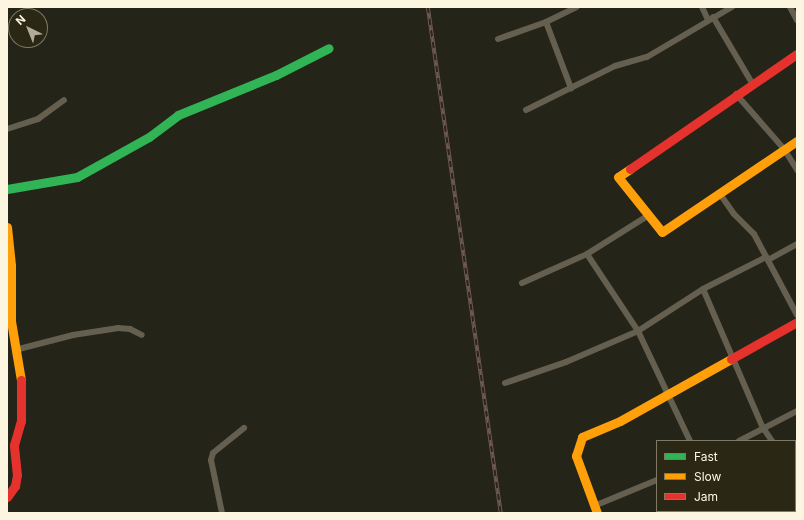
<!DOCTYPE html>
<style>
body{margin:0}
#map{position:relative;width:804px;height:520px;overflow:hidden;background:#252419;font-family:Inter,sans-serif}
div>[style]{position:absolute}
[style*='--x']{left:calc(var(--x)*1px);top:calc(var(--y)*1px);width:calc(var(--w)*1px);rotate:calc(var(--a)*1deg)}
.street>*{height:6px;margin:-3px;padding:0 3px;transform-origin:3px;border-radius:3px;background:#655f4f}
.fast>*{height:9px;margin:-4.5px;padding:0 4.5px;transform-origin:4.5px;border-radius:4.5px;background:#30b455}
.slow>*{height:9px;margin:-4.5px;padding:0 4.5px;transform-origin:4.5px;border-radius:4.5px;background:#ff9f0a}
.jam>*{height:9px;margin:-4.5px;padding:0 4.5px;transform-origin:4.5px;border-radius:4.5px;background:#e5322d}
.rail>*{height:3.5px;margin-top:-1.75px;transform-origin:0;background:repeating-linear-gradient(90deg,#2a2714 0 6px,#705853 0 12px);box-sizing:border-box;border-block:1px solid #705853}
span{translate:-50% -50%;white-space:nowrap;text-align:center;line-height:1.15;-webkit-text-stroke:4px #2a2714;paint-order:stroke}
.frame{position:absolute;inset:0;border:8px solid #fcf6e0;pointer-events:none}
.legend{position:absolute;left:656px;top:440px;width:140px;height:72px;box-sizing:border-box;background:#2a2714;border:1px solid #7e7a66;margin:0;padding:5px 7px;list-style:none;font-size:12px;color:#fcf6e0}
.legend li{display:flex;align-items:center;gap:8px;height:20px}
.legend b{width:20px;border:1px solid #7e7a66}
.north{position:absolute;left:8px;top:8px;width:40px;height:40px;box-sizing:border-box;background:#2a2714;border:1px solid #7e7a66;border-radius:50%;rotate:317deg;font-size:11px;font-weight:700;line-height:16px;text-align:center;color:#fcf6e0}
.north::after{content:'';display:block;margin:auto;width:14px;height:18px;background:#b1ac9a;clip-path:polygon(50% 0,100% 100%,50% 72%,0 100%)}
</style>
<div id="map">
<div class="street">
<i style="--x:702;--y:7;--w:14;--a:65"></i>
<i style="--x:790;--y:7;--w:15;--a:62"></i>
<i style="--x:713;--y:17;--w:77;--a:59.4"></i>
<i style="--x:546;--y:22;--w:71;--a:69.3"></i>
<i style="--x:498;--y:39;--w:51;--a:-19.5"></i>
<i style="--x:546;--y:22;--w:34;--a:-26"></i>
<i style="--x:736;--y:94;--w:73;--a:48.9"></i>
<i style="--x:784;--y:149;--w:25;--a:58"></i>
<i style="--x:526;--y:110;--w:99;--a:-26.3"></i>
<i style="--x:615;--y:66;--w:33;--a:-16"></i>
<i style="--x:647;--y:57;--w:99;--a:-30.5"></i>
<i style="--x:7;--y:129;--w:33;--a:-18"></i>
<i style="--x:38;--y:119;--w:32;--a:-36"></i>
<i style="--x:720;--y:194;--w:24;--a:55"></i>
<i style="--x:734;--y:214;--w:28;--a:45"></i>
<i style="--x:754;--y:234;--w:92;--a:62"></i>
<i style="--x:587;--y:254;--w:92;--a:56.5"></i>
<i style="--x:638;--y:331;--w:77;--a:-32.9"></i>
<i style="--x:703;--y:289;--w:71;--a:-26.9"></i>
<i style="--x:768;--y:260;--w:33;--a:-29"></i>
<i style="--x:522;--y:283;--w:71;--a:-24"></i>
<i style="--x:587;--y:254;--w:73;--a:-32.2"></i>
<i style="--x:703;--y:289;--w:151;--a:66.7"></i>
<i style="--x:763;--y:428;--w:16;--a:55"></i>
<i style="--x:15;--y:350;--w:60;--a:-14.5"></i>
<i style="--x:73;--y:335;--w:46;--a:-8.8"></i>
<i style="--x:118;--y:328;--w:12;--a:5"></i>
<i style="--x:130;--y:329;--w:13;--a:27"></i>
<i style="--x:505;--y:383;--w:65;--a:-19"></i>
<i style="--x:566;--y:362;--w:78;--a:-23.3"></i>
<i style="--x:638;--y:331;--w:122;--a:64.7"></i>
<i style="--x:739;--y:441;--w:65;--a:-27.3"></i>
<i style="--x:795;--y:475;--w:3;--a:45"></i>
<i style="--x:594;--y:506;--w:68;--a:-22.4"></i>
<i style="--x:735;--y:511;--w:2;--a:63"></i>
<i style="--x:222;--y:513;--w:54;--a:-101.7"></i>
<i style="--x:211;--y:460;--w:7;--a:-74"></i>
<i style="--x:213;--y:453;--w:40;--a:-39"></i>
<i style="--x:683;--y:513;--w:4;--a:-34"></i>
</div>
<div class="fast">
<i style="--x:7;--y:189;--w:71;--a:-9.7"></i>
<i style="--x:77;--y:177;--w:82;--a:-29.1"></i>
<i style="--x:149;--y:137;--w:36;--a:-37"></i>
<i style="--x:178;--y:115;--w:106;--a:-22.2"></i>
<i style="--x:276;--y:75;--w:59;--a:-27"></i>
</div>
<div class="slow">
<i style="--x:630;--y:169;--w:14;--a:146"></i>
<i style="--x:618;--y:177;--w:70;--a:51.3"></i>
<i style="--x:662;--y:232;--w:163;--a:-34"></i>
<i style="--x:7;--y:227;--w:39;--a:84"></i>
<i style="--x:11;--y:266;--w:55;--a:90"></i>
<i style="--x:11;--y:321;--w:60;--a:80.4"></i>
<i style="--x:597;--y:513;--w:61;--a:-110.2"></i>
<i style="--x:576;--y:456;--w:20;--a:-72"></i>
<i style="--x:582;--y:437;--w:41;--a:-22.8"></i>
<i style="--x:620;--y:421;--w:127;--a:-29.2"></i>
</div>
<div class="jam">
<i style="--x:630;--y:169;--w:203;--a:-34.6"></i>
<i style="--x:731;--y:359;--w:76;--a:-29.3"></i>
<i style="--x:7;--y:497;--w:14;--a:-54"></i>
<i style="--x:15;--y:486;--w:11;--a:-80"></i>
<i style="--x:17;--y:475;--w:30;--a:-96"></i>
<i style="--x:14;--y:445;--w:25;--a:-74"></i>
<i style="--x:21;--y:421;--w:41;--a:-90"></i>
</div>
<div class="rail">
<i style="--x:428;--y:7;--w:511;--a:81.79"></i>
</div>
<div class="frame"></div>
<ul class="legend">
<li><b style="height:5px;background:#30b455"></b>Fast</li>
<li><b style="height:5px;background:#ff9f0a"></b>Slow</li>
<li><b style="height:5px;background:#e5322d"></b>Jam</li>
</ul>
<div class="north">N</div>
</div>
